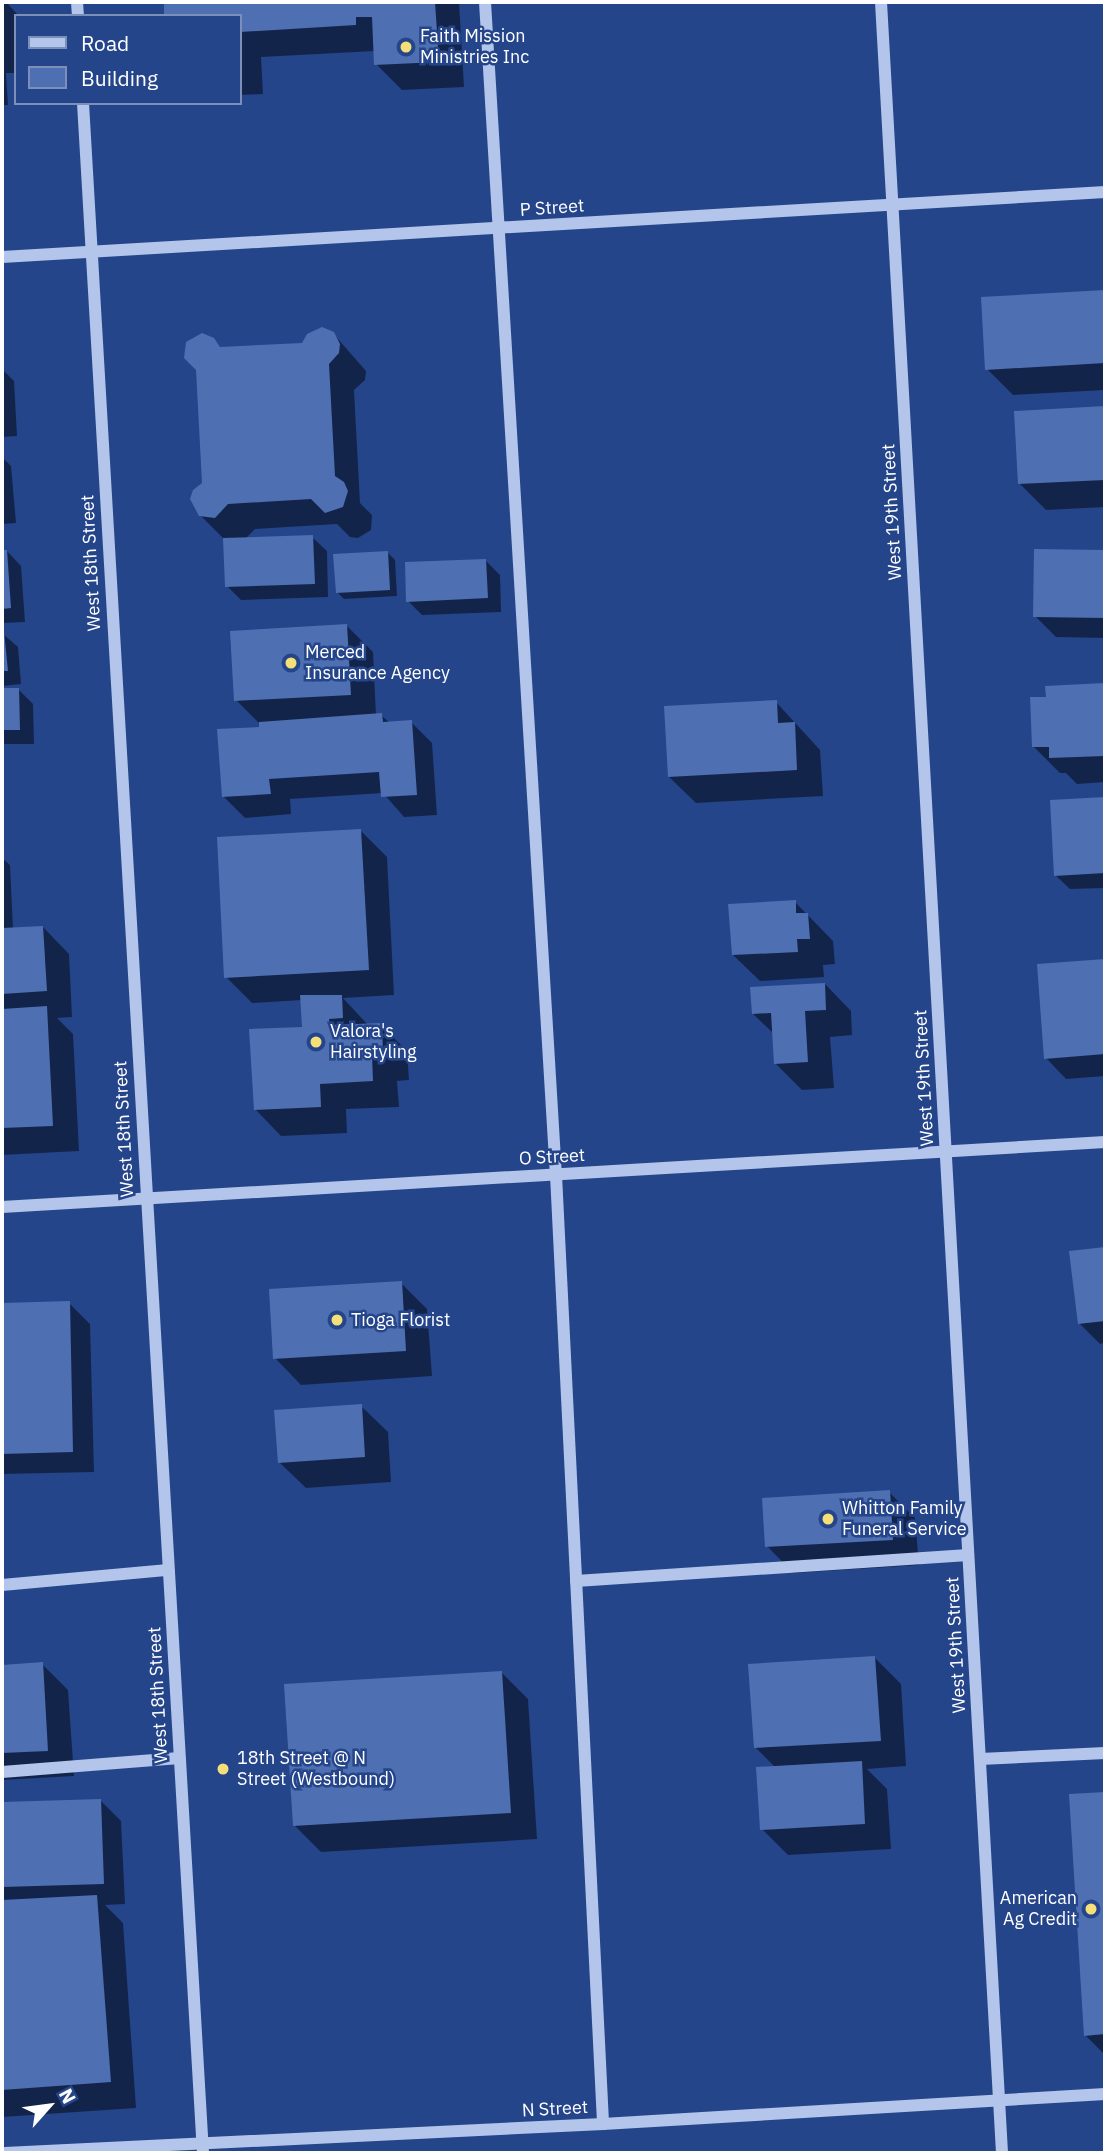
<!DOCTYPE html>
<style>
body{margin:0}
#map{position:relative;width:1107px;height:2155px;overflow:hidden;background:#25458b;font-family:"IBM Plex Sans",sans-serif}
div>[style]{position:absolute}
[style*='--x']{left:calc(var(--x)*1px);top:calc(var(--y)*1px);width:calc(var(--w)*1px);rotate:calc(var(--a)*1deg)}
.shadow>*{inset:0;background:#0007}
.building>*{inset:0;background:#4e6fb2}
.minor>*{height:12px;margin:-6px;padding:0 6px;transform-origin:6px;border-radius:6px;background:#b3c5ea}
.dots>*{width:19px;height:19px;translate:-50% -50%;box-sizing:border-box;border:4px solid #25458b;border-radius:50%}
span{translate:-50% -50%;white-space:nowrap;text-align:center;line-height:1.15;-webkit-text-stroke:5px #25458b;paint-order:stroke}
.poi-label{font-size:18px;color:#fff}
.left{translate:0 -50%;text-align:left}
.right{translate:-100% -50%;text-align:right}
.street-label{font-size:18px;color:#fff}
.frame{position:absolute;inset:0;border:4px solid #fff;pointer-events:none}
.legend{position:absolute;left:14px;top:14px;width:228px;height:91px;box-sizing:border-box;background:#25458b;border:2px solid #7c8fb9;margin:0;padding:9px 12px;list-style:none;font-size:21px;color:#fff}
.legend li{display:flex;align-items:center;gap:14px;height:35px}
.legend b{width:35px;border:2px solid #7c8fb9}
.north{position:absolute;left:14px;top:2071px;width:70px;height:70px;-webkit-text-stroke:5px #25458b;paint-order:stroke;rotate:62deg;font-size:19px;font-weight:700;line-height:28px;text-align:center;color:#fff}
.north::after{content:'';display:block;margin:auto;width:24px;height:32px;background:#fff;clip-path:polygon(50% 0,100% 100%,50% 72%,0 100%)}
</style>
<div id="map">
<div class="shadow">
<i style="clip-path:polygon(2px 2px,6px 2px,19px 16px,16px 16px,16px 73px,6px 73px,8px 105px,2px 105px)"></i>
<i style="clip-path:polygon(165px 2px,459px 2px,464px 87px,402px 90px,376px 64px,375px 51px,261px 57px,263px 94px,240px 95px,240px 16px,166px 16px)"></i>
<i style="clip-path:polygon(1105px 292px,1105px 390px,1013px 395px,987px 369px,983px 298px)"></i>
<i style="clip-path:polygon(331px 331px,366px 371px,365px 380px,354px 390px,360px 503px,372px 515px,371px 530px,358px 538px,350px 537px,337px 524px,255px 529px,245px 539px,312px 537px,327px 551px,328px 597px,241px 600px,227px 586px,225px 540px,200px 515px,213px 340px,222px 349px,303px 345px)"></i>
<i style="clip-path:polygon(2px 369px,14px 381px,17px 436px,2px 437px)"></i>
<i style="clip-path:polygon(1105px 408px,1105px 507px,1046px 510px,1020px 484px,1016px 413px)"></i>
<i style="clip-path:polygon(2px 457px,11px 466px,16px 523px,2px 524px)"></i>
<i style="clip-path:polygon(7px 551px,21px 566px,25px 622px,2px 623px,2px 552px)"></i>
<i style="clip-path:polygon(1036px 551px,1105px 552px,1105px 638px,1056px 637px,1035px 616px)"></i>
<i style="clip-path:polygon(388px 553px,395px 560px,397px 596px,344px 599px,337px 592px)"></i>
<i style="clip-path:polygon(486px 561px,500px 575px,501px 612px,422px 615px,408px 601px)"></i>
<i style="clip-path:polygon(347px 626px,373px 652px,376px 715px,381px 715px,390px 723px,411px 722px,432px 743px,437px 815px,404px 817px,383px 793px,290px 799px,291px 814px,245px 818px,224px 797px,261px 725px,236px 700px)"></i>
<i style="clip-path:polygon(2px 633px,18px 647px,21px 684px,2px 686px)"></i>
<i style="clip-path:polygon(1105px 685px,1105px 782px,1077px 784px,1066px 773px,1060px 773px,1034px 747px,1048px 698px,1047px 688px)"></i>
<i style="clip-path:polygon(2px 690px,19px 690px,33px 704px,34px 744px,2px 744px)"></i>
<i style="clip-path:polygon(776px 702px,820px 750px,823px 796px,696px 803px,669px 777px)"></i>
<i style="clip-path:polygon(1105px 799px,1105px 888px,1070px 889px,1055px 875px,1052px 801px)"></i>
<i style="clip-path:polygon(361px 831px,387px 857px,394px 995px,343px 998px,368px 1025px,381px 1025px,407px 1051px,409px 1080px,397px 1081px,399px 1107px,346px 1109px,347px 1133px,281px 1136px,255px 1109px,304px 1029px,302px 1000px,252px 1003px,226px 977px)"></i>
<i style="clip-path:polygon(2px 858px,10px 865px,13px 929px,43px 927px,69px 954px,72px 1017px,57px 1018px,73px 1034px,79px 1151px,2px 1155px)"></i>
<i style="clip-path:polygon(795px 902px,833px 941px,835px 964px,823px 965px,824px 977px,760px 981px,733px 955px)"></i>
<i style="clip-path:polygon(1105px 961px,1105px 1076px,1066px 1079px,1046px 1058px,1038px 966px)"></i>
<i style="clip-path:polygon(825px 984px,851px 1011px,852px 1035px,830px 1037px,834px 1088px,802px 1090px,776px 1064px,774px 1034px,753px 1014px)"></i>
<i style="clip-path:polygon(1105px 1249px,1105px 1343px,1100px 1344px,1079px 1323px,1071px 1253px)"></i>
<i style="clip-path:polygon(401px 1283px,427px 1309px,432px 1376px,301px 1385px,275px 1358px)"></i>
<i style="clip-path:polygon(69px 1303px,90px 1324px,94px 1472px,2px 1474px,2px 1305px)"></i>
<i style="clip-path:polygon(361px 1406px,388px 1432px,391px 1482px,306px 1488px,279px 1462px)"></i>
<i style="clip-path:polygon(889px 1492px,915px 1518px,919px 1565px,793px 1573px,767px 1546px)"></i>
<i style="clip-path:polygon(875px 1658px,901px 1684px,906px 1766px,867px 1769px,887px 1789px,891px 1849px,788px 1855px,762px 1829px,776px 1768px,755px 1747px)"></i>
<i style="clip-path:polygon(42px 1664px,68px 1690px,74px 1776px,2px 1780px,2px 1666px)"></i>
<i style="clip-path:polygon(502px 1673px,528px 1699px,537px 1839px,321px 1852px,295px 1826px)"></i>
<i style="clip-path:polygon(1105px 1794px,1105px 2055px,1085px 2035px,1071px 1796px)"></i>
<i style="clip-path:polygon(101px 1801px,121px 1821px,125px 1904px,105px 1905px,123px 1923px,136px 2108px,2px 2117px,2px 1804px)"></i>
</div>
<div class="building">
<i style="clip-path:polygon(164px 2px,435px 2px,439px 62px,374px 65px,372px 17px,356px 17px,356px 25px,240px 32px,240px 16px,164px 16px)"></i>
<i style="clip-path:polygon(1105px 290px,1105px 363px,985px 370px,981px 297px)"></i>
<i style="clip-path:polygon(322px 327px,334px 332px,340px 344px,339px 353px,329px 364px,335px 476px,344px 482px,348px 491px,343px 507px,325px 513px,311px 499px,228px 504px,215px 518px,199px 516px,190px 499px,193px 490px,202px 483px,196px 370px,184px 358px,186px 342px,202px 333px,214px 338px,220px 347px,302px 343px,307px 334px)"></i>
<i style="clip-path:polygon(1105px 406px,1105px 480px,1018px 484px,1014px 411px)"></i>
<i style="clip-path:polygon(313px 535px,315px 584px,225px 587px,223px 538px)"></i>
<i style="clip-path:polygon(1034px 549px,1105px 550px,1105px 618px,1033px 617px)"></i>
<i style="clip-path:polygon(2px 550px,7px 550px,11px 608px,2px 609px)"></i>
<i style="clip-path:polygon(388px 551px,390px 590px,336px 593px,333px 554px)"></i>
<i style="clip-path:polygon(486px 559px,488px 598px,406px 602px,405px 562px)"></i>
<i style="clip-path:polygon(347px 624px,351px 695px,234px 701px,230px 631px)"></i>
<i style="clip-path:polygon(2px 631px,4px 631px,8px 671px,2px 671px)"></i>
<i style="clip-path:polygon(1105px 683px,1105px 756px,1049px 758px,1049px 747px,1032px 747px,1030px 697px,1046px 697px,1045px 686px)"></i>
<i style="clip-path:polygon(2px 688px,19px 688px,20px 730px,2px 730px)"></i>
<i style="clip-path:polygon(777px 700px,778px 723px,795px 722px,797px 770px,668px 777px,664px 706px)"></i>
<i style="clip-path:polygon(382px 713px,383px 722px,412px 720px,417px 795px,381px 797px,379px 772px,269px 779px,271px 794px,222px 797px,217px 729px,259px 727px,259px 722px)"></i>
<i style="clip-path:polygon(1105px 797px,1105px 873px,1054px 876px,1050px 800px)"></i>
<i style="clip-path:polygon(361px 829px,369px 970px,224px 978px,217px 837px)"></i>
<i style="clip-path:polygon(796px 900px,796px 913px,808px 913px,810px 939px,797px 939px,798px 952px,732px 955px,728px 904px)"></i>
<i style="clip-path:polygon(43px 926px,47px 991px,2px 994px,2px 928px)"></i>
<i style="clip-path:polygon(1105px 959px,1105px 1054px,1044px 1059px,1037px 964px)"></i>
<i style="clip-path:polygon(825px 983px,826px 1010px,805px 1011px,808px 1062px,774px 1064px,771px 1013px,752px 1014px,750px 987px)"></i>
<i style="clip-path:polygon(300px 995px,342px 995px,343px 1018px,329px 1019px,330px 1025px,382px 1023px,383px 1055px,372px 1055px,373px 1081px,320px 1084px,321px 1107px,254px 1110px,249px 1029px,302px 1027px)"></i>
<i style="clip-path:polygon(47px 1006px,53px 1126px,2px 1128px,2px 1009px)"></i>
<i style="clip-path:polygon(1105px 1247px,1105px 1321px,1078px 1324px,1069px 1251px)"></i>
<i style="clip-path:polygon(402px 1281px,406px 1351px,273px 1359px,269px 1289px)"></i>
<i style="clip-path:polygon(70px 1301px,73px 1452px,2px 1454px,2px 1303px)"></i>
<i style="clip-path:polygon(362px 1404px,365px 1457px,278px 1463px,274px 1410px)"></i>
<i style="clip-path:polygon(890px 1490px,893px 1540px,765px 1547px,762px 1498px)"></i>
<i style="clip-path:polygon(875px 1656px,881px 1741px,754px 1748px,748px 1664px)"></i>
<i style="clip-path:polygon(43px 1662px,48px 1751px,2px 1753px,2px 1665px)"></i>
<i style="clip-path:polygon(502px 1671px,511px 1813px,293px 1826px,284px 1684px)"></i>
<i style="clip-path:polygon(862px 1761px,865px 1824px,760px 1830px,756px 1767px)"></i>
<i style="clip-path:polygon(1105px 1792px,1105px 2034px,1084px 2036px,1069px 1794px)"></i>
<i style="clip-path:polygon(101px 1799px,104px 1884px,2px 1887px,2px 1802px)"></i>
<i style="clip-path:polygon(97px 1895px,111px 2082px,2px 2090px,2px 1900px)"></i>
</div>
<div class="minor">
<i style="--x:77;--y:2;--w:14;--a:86"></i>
<i style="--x:485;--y:2;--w:1175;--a:86.54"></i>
<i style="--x:556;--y:1175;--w:950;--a:87.16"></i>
<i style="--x:881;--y:2;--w:2154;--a:86.78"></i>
<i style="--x:83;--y:103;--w:2054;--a:86.65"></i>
<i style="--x:2;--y:257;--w:1105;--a:-3.37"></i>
<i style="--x:2;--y:1207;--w:1105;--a:-3.37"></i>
<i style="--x:576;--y:1581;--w:393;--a:-3.8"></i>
<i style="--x:2;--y:1585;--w:167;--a:-5.2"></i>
<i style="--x:980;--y:1759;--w:125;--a:-2.7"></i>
<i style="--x:2;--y:1772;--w:178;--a:-4.5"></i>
<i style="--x:5;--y:2153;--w:599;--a:-2.78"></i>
<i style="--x:603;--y:2124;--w:503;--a:-3.42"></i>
</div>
<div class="dots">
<i style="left:406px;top:47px;background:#f4df78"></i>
<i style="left:291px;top:663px;background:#f4df78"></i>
<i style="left:316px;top:1042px;background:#f4df78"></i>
<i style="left:337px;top:1320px;background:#f4df78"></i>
<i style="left:828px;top:1519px;background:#f4df78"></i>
<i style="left:223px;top:1769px;background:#f4df78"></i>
<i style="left:1091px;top:1909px;background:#f4df78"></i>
</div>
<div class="poi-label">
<span class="left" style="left:420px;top:47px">Faith Mission<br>Ministries Inc</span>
<span class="left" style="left:305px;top:663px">Merced<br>Insurance Agency</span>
<span class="left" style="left:330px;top:1042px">Valora's<br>Hairstyling</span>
<span class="left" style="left:351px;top:1320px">Tioga Florist</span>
<span class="left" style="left:842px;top:1519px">Whitton Family<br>Funeral Service</span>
<span class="left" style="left:237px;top:1769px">18th Street @ N<br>Street (Westbound)</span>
<span class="right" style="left:1077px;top:1909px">American<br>Ag Credit</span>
</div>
<div class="street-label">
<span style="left:552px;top:208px;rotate:-4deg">P Street</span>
<span style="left:892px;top:512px;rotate:-93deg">West 19th Street</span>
<span style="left:91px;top:563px;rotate:-93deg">West 18th Street</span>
<span style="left:924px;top:1078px;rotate:-93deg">West 19th Street</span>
<span style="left:124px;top:1129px;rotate:-93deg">West 18th Street</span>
<span style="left:552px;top:1157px;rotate:-3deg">O Street</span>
<span style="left:956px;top:1645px;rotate:-93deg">West 19th Street</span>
<span style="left:158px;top:1695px;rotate:-93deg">West 18th Street</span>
<span style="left:555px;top:2109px;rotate:-3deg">N Street</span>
</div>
<div class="frame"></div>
<ul class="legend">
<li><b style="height:9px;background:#b3c5ea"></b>Road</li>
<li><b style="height:19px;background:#4e6fb2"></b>Building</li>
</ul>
<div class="north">N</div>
</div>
